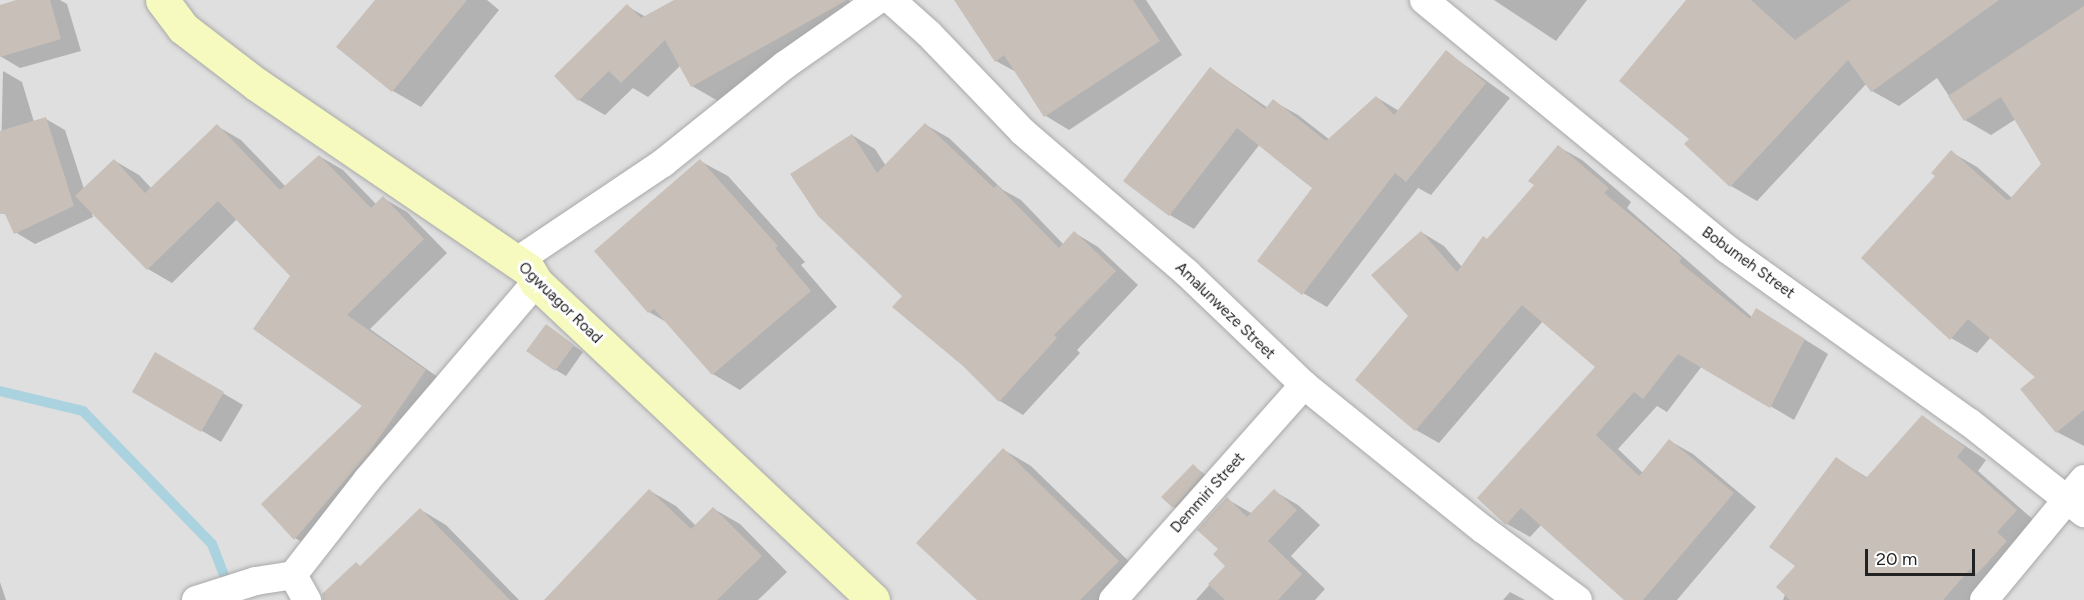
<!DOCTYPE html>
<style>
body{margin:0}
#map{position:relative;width:2084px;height:600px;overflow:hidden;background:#f2efe9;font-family:Figtree,sans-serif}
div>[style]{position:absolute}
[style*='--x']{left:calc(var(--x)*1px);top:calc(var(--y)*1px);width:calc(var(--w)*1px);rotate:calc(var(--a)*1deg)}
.residential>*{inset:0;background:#e0dfdf}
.shadow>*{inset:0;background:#0003}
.stream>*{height:10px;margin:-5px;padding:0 5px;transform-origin:5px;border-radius:5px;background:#aad3df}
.building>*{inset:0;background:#c7bfb8}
.roads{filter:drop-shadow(0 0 2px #a9a9a9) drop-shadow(0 0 2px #a9a9a9)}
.street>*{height:28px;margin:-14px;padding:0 14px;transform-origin:14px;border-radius:14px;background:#fff}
.secondary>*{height:33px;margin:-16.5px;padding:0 16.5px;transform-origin:16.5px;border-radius:16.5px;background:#f7fabf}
span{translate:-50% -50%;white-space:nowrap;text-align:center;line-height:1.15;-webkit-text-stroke:6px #fff;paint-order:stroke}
.street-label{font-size:15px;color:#222}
.scale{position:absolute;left:1865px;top:549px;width:110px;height:27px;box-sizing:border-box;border:3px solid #222;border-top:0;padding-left:8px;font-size:18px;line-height:21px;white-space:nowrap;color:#222;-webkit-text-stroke:4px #fff;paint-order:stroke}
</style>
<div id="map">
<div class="residential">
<i style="clip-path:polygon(0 0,2084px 0,2084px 600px,0 600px)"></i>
</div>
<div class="shadow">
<i style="clip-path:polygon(21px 0,60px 0,67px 4px,81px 51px,20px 68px,0 56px,0 6px)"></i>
<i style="clip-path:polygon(376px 0,487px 0,499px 10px,421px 107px,393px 91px,339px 47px)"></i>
<i style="clip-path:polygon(677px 0,849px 0,861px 21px,718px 101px,692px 86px,681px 65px,648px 97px,633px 88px,605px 115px,579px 100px,627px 6px,646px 17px)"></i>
<i style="clip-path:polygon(972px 0,1146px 0,1182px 55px,1069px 130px,1046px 116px,1018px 73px,996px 61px)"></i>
<i style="clip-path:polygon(1494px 0,1587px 0,1556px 41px)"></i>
<i style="clip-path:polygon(1688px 0,2084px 0,2084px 446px,2057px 432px,2037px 377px,1991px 337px,1977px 353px,1951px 338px,1937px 176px,1951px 152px,1977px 167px,2012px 198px,2043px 165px,2016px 119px,1991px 135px,1965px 120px,1937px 78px,1899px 106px,1872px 91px,1867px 83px,1757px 201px,1731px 186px)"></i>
<i style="clip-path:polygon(1447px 52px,1510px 98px,1431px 195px,1418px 188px,1327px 307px,1303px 293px,1314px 187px,1260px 144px,1194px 229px,1170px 215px,1211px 69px,1268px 108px,1273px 101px,1298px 115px,1330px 140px,1376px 97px,1399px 111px)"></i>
<i style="clip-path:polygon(3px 71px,22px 82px,34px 122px,46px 119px,65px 130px,84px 189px,115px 161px,139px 175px,152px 189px,217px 126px,241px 140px,286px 187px,319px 156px,343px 170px,376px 204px,383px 198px,407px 212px,447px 253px,370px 329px,449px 385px,319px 552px,295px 538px,364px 405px,291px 276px,237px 219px,172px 283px,148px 269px,91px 210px,93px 217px,35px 244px,15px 232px,0 199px)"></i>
<i style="clip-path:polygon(926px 125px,949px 138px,1003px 190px,1021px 200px,1064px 245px,1075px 233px,1098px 247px,1138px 285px,1077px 350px,1080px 353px,1023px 415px,1000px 401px,904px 296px,852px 135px,875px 149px,886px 166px)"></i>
<i style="clip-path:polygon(1559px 147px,1582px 160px,1631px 202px,1627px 208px,1753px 318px,1780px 324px,1828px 354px,1794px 420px,1702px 366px,1667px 412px,1657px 406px,1618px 449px,1643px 473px,1670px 441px,1693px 454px,1756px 507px,1677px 600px,1627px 600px,1542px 524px,1530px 537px,1507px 524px,1598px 367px,1543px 321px,1439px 443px,1416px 430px,1357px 379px,1410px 316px,1421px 232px,1444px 246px,1462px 267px,1536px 185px)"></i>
<i style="clip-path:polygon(700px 161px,728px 176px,805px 262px,801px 265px,837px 307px,740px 390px,713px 374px,668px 323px,649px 312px,596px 251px)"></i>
<i style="clip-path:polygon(546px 326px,583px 352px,566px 376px,556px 370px)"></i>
<i style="clip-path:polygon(156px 354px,243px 405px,221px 442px,134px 391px)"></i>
<i style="clip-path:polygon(1923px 417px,1986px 460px,1978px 471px,2037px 523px,1976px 600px,1783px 600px,1837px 459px,1868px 478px)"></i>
<i style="clip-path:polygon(1004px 450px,1031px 466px,1146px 578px,1123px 600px,988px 600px)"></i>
<i style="clip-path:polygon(1193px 466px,1213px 480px,1184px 513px,1174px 507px)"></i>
<i style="clip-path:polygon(650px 491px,676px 506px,696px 526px,714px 509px,740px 524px,787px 572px,758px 600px,587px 600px)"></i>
<i style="clip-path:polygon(1274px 491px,1298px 505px,1320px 525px,1291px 556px,1325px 589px,1315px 600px,1196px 600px,1227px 565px,1220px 549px,1227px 499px,1251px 513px)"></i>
<i style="clip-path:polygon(421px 510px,446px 525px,519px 600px,323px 600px,323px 595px,362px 567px)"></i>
<i style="clip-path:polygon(0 582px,6px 600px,0 600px)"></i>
<i style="clip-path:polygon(1510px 592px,1525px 600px,1503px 600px)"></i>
</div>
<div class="stream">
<i style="--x:0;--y:391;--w:85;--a:13.5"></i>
<i style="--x:83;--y:411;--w:185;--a:45.9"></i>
<i style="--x:212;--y:544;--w:47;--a:68.9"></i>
</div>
<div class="building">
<i style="clip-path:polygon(16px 0,50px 0,61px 39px,0 57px,0 5px)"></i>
<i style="clip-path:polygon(375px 0,467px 0,392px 92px,336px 47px)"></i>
<i style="clip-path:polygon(674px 0,847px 0,691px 87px,665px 40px,621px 83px,609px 71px,578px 101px,554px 76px,627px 4px,641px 18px)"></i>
<i style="clip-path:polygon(954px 0,1133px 0,1160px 41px,1044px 117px,1004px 55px,995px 62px)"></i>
<i style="clip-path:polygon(1686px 0,1751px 0,1795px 40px,1851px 0,1999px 0,1871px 92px,1848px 60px,1730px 187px,1684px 144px,1689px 139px,1619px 81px)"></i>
<i style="clip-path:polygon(2084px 6px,2084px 410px,2056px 433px,2020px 389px,2035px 377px,1968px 319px,1950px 340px,1861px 258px,1935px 176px,1931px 173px,1951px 150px,2008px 201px,2041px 164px,2001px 97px,1964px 121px,1948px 96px)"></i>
<i style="clip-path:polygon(1446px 50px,1486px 83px,1406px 182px,1395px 173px,1302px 295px,1257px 261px,1312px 188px,1237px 128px,1169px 216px,1123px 181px,1210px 67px,1265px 109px,1273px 99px,1326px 141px,1376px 96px,1394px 115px)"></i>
<i style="clip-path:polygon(46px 117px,74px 206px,14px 234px,5px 214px,0 214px,0 131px)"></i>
<i style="clip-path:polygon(925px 123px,994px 188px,997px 185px,1059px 248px,1074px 231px,1116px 271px,1054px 335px,1057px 338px,999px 402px,963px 366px,892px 307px,902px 296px,818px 216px,790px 174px,852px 134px,877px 173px)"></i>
<i style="clip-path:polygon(217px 124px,280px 190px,319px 155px,371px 208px,383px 196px,424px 239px,347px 315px,426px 370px,370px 451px,294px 540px,261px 504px,362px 406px,253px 329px,290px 276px,218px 201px,147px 270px,75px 196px,114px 159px,145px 193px)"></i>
<i style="clip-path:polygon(1558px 145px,1609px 188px,1604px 193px,1682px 258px,1679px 262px,1750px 319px,1756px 308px,1805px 339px,1770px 408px,1678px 354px,1643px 399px,1634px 392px,1596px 435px,1639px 476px,1669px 439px,1734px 493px,1643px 600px,1624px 600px,1521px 508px,1506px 525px,1477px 498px,1595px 367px,1522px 305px,1415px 431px,1355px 380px,1408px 316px,1371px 275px,1421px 231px,1457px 272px,1483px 236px,1487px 239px,1534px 185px,1528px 181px)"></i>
<i style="clip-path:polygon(700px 159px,778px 246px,775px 248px,811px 291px,712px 375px,654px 309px,648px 313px,594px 251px)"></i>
<i style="clip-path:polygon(546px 324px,574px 345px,555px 371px,526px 351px)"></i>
<i style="clip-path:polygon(155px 352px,224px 392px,201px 432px,132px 392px)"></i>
<i style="clip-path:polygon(1922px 415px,1965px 447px,1957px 457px,2017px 510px,1997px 532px,2007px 541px,1977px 574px,1970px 569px,1943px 600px,1790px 600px,1776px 587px,1795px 566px,1769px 547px,1836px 457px,1866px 478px)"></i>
<i style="clip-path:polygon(1003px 448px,1119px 561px,1080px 600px,977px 600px,916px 543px)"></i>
<i style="clip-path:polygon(1193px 464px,1203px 474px,1173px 508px,1161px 497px)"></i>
<i style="clip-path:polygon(649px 489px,691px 529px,713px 507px,762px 556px,717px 600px,544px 600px)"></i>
<i style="clip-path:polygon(1274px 489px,1297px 510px,1268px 541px,1302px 574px,1278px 600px,1225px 600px,1208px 584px,1225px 566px,1213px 554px,1218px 549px,1197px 530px,1227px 497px,1247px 517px)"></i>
<i style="clip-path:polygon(420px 508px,510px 600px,323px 600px,322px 594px,356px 562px,360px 566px)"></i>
</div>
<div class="roads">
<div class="street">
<i style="--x:891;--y:0;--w:51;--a:41.8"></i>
<i style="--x:929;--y:34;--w:136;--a:46.2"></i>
<i style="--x:1023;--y:132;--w:216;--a:40.7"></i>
<i style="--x:1187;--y:273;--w:162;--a:43.7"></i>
<i style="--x:1304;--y:385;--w:231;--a:38.9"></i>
<i style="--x:1484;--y:530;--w:117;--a:36.7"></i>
<i style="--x:1424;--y:0;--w:392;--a:39.4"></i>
<i style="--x:1727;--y:249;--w:297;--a:35.6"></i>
<i style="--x:1969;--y:422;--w:147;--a:38.4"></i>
<i style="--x:517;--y:261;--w:176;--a:-33.9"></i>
<i style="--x:663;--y:163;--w:156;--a:-38.8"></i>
<i style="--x:785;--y:65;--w:113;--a:-35"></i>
<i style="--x:293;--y:575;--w:29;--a:61"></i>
<i style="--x:196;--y:600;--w:63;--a:-17.6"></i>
<i style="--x:256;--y:581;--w:37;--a:-9"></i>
<i style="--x:293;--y:575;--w:122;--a:-52"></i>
<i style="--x:368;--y:479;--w:259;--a:-49.5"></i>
<i style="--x:1113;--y:600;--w:288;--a:-48.4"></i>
<i style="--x:1984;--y:600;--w:157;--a:-50.4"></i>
</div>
<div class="secondary">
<i style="--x:162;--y:0;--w:35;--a:53"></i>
<i style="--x:183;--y:28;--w:92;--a:37.5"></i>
<i style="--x:256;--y:84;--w:330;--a:34.3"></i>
<i style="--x:529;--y:270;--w:14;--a:60"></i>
<i style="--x:536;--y:282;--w:463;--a:43.3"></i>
</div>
</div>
<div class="street-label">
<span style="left:1748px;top:263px;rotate:36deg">Bobumeh Street</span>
<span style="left:560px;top:303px;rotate:44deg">Ogwuagor Road</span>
<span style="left:1225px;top:311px;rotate:44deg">Amalunweze Street</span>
<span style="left:1208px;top:493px;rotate:-48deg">Demmiri Street</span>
</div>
<div class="scale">20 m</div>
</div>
